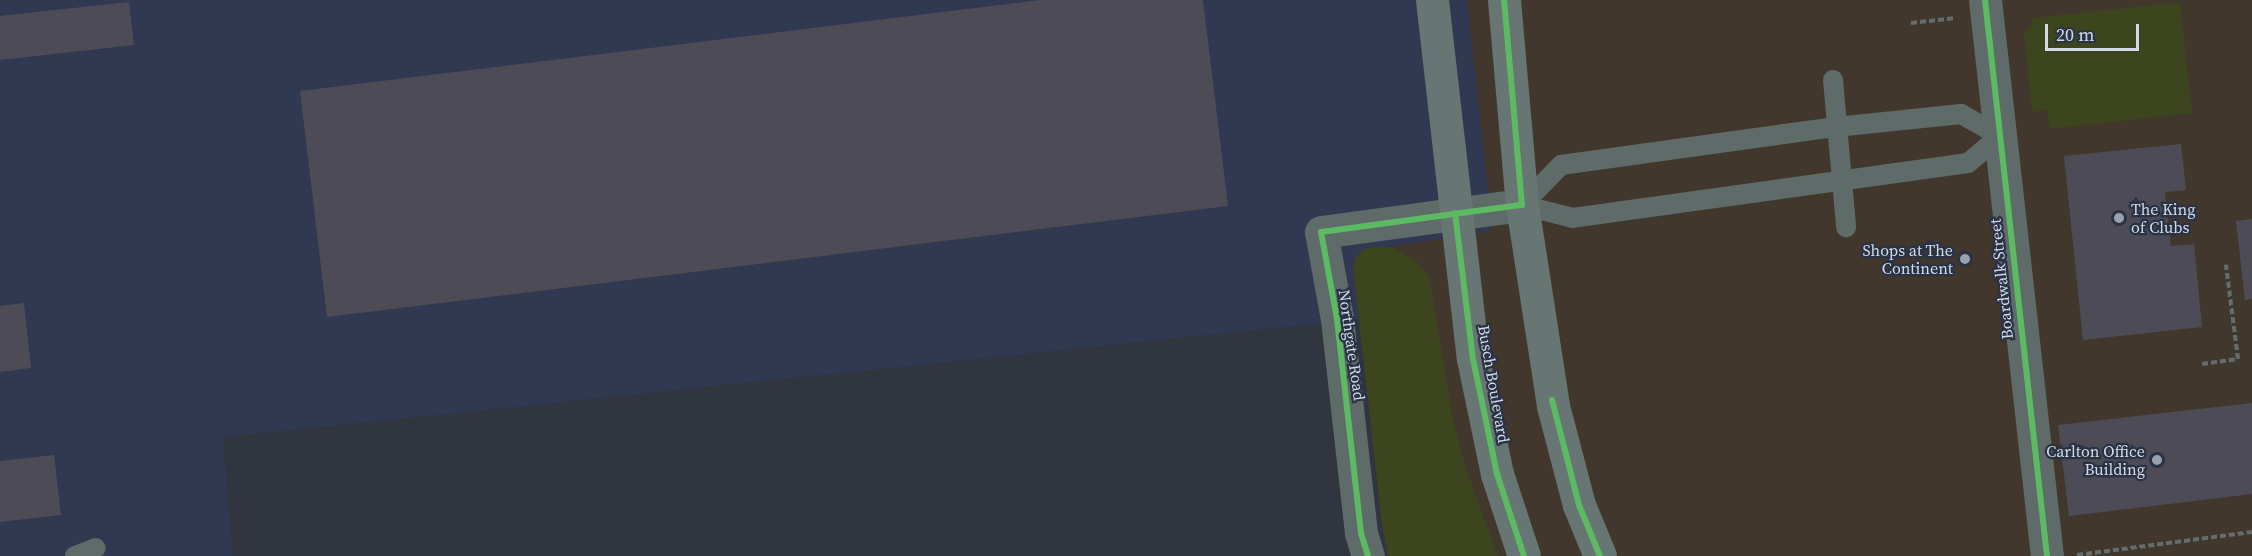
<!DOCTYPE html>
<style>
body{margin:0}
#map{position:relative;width:2252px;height:556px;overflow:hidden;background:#303540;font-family:"Source Serif 4",serif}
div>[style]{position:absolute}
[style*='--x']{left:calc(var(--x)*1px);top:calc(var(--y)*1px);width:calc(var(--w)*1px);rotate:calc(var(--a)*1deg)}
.commercial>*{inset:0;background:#42372d}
.built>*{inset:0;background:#303951}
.green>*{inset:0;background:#3c451d}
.building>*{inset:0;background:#4d4c56}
.path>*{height:4px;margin-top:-2px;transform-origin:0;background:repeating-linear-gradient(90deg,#646d6e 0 6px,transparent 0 9px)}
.lane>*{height:20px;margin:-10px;padding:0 10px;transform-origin:10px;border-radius:10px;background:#5e6b68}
.street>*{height:33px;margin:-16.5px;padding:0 16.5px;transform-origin:16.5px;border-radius:16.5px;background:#5e6b68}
.secondary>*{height:33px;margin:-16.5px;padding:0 16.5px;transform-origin:16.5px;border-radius:16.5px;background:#677673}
.cycleway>*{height:6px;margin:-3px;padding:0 3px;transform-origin:3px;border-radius:3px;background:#5cba63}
.dots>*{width:16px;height:16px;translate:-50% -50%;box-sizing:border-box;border:3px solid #2a3246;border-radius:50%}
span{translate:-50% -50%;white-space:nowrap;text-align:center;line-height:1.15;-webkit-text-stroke:4.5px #2a3246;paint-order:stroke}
.poi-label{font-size:16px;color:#d3d9e6}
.left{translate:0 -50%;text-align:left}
.right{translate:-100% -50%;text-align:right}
.street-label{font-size:16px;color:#d3d9e6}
.scale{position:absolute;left:2045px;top:24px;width:94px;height:27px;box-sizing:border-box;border:3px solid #d3d9e6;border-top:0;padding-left:8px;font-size:18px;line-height:21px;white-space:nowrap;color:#d3d9e6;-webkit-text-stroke:4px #2a3246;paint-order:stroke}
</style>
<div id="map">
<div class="commercial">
<i style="clip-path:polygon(1467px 0,2252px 0,2252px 556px,1498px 556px,1465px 465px,1416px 261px,1391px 247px,1492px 230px)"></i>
</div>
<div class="built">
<i style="clip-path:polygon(0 0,1467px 0,1492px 230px,1391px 247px,1373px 247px,1353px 268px,1359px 319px,223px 437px,233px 556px,0 556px)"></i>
</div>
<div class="green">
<i style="clip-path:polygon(2180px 2px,2192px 113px,2050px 129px,2047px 109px,2032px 112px,2024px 33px,2030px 29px,2033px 18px)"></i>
<i style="clip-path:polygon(1373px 247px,1391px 247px,1416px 261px,1429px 277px,1452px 413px,1465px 465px,1498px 556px,1388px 556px,1382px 525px,1353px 268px,1355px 257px,1364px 249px)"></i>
</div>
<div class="building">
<i style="clip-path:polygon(1040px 0,1203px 0,1228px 206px,327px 317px,300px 91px)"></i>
<i style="clip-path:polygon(129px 2px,134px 45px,0 60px,0 16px)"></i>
<i style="clip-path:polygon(2181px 144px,2186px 190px,2165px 192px,2171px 246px,2194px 244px,2202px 327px,2083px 340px,2064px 156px)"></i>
<i style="clip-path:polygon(2252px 219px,2252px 299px,2245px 300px,2236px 221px)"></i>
<i style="clip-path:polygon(24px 303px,31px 368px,0 372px,0 306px)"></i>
<i style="clip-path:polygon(2252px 403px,2252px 494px,2069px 516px,2058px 425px)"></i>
<i style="clip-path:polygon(54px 455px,61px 515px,0 522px,0 461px)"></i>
</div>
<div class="path">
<i style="--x:1911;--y:23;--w:45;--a:-6.3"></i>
<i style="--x:2202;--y:364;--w:36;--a:-8"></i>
<i style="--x:2238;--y:359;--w:95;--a:-97.3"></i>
<i style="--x:2077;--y:555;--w:177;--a:-7.5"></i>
</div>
<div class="lane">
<i style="--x:1833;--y:80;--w:148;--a:84.9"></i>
<i style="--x:1961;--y:114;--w:45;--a:29.4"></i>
<i style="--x:2000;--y:136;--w:42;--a:139.8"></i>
<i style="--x:1968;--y:163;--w:399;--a:172.1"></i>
<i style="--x:1573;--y:218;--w:53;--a:-165.7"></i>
<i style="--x:1522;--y:205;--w:56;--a:-45.7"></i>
<i style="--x:1561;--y:165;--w:278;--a:-7.9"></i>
<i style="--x:1836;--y:127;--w:126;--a:-5.9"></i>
<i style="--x:75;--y:556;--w:22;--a:-21"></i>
</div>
<div class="street">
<i style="--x:1985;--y:0;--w:559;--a:83.64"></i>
<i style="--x:1368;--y:556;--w:24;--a:-107"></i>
<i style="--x:1361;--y:533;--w:215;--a:-96.4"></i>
<i style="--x:1337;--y:319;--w:88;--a:-100.4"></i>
<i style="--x:1321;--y:232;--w:203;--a:-7.7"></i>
</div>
<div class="secondary">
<i style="--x:1432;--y:0;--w:361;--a:83.5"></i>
<i style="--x:1473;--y:359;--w:117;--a:78.2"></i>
<i style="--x:1497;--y:474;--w:86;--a:71.8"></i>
<i style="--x:1504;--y:0;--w:206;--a:85"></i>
<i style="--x:1522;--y:205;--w:203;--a:81.2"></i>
<i style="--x:1553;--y:406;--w:102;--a:75.3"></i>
<i style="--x:1579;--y:505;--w:55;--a:67.6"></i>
</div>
<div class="cycleway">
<i style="--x:1985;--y:0;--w:559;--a:83.64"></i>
<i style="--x:1455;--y:213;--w:147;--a:83"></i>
<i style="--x:1473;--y:359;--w:117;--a:78.2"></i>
<i style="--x:1497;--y:474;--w:86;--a:71.8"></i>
<i style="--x:1552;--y:400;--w:108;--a:75.6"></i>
<i style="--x:1579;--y:505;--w:55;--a:67.6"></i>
<i style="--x:1368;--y:556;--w:24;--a:-107"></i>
<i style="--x:1361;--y:533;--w:215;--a:-96.4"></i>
<i style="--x:1337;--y:319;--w:88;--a:-100.4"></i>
<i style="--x:1321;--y:232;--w:203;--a:-7.7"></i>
<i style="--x:1522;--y:205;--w:206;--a:-95"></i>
</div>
<div class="dots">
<i style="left:2119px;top:218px;background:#9aa0ac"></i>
<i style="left:1965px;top:259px;background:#9aa0ac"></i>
<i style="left:2157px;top:460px;background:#9aa0ac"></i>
</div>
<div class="poi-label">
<span class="left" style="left:2131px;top:218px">The King<br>of Clubs</span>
<span class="right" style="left:1953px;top:259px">Shops at The<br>Continent</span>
<span class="right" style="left:2145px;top:460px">Carlton Office<br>Building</span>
</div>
<div class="street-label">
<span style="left:2001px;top:279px;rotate:-96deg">Boardwalk Street</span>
<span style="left:1352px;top:345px;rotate:82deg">Northgate Road</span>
<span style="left:1494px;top:384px;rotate:80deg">Busch Boulevard</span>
</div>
<div class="scale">20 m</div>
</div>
